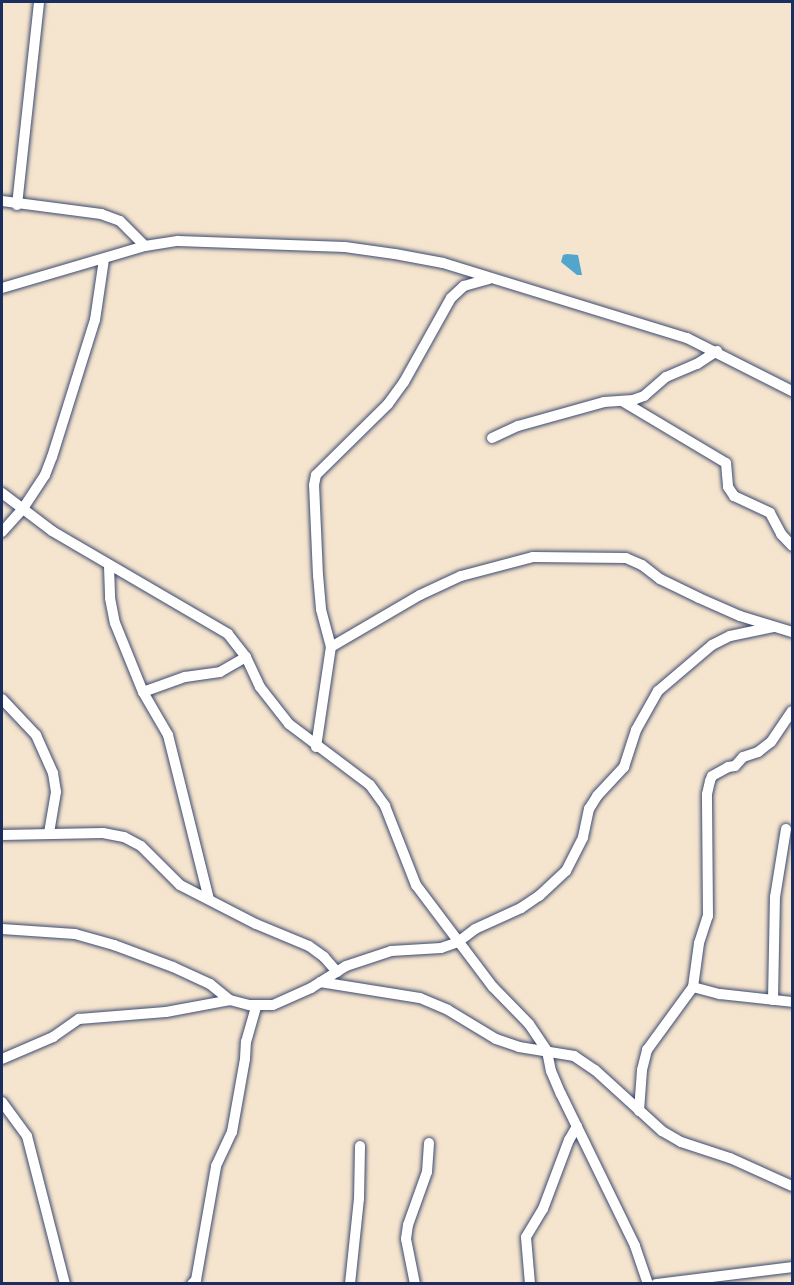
<!DOCTYPE html>
<style>
body{margin:0}
#map{position:relative;width:794px;height:1285px;overflow:hidden;background:#f6e5ce;font-family:Dekko,sans-serif}
div>[style]{position:absolute}
[style*='--x']{left:calc(var(--x)*1px);top:calc(var(--y)*1px);width:calc(var(--w)*1px);rotate:calc(var(--a)*1deg)}
.water>*{inset:0;background:#52a5cd}
.roads{filter:drop-shadow(0 0 2px #3c4a6f) drop-shadow(0 0 2px #3c4a6f)}
.minor>*{height:10px;margin:-5px;padding:0 5px;transform-origin:5px;border-radius:5px;background:#fff}
span{translate:-50% -50%;white-space:nowrap;text-align:center;line-height:1.15;-webkit-text-stroke:6px #fff;paint-order:stroke}
.frame{position:absolute;inset:0;border:3px solid #1b2f5e;pointer-events:none}
</style>
<div id="map">
<div class="water">
<i style="clip-path:polygon(567px 254px,578px 255px,582px 275px,577px 275px,561px 262px,563px 255px)"></i>
</div>
<div class="roads">
<div class="minor">
<i style="--x:2;--y:201;--w:100;--a:7.5"></i>
<i style="--x:101;--y:214;--w:20;--a:20"></i>
<i style="--x:120;--y:221;--w:35;--a:45"></i>
<i style="--x:17;--y:205;--w:204;--a:-83.8"></i>
<i style="--x:2;--y:288;--w:149;--a:-16.4"></i>
<i style="--x:145;--y:246;--w:33;--a:-9"></i>
<i style="--x:178;--y:241;--w:167;--a:2.1"></i>
<i style="--x:345;--y:247;--w:50;--a:8"></i>
<i style="--x:395;--y:254;--w:49;--a:10.6"></i>
<i style="--x:443;--y:263;--w:255;--a:17.1"></i>
<i style="--x:687;--y:338;--w:118;--a:26.8"></i>
<i style="--x:622;--y:401;--w:121;--a:30.8"></i>
<i style="--x:726;--y:463;--w:24;--a:85"></i>
<i style="--x:728;--y:487;--w:11;--a:56"></i>
<i style="--x:734;--y:496;--w:40;--a:25"></i>
<i style="--x:770;--y:513;--w:24;--a:62"></i>
<i style="--x:781;--y:534;--w:16;--a:47"></i>
<i style="--x:492;--y:438;--w:29;--a:-25"></i>
<i style="--x:518;--y:426;--w:89;--a:-15.6"></i>
<i style="--x:604;--y:402;--w:29;--a:-4"></i>
<i style="--x:633;--y:400;--w:12;--a:-20"></i>
<i style="--x:644;--y:396;--w:29;--a:-41"></i>
<i style="--x:666;--y:377;--w:34;--a:-23"></i>
<i style="--x:697;--y:364;--w:24;--a:-33"></i>
<i style="--x:2;--y:493;--w:63;--a:37.2"></i>
<i style="--x:52;--y:531;--w:204;--a:30.3"></i>
<i style="--x:228;--y:634;--w:29;--a:52"></i>
<i style="--x:246;--y:657;--w:33;--a:65"></i>
<i style="--x:260;--y:687;--w:47;--a:51.9"></i>
<i style="--x:289;--y:724;--w:101;--a:37"></i>
<i style="--x:370;--y:785;--w:26;--a:54"></i>
<i style="--x:385;--y:806;--w:85;--a:68.6"></i>
<i style="--x:416;--y:885;--w:128;--a:53"></i>
<i style="--x:493;--y:987;--w:52;--a:45.8"></i>
<i style="--x:529;--y:1024;--w:32;--a:56"></i>
<i style="--x:547;--y:1051;--w:20;--a:79"></i>
<i style="--x:551;--y:1071;--w:25;--a:67"></i>
<i style="--x:561;--y:1094;--w:169;--a:64"></i>
<i style="--x:635;--y:1246;--w:40;--a:71.1"></i>
<i style="--x:2;--y:532;--w:30;--a:-48"></i>
<i style="--x:22;--y:510;--w:42;--a:-56.7"></i>
<i style="--x:45;--y:475;--w:19;--a:-69"></i>
<i style="--x:52;--y:457;--w:144;--a:-72.6"></i>
<i style="--x:95;--y:320;--w:62;--a:-81.6"></i>
<i style="--x:109;--y:566;--w:32;--a:88"></i>
<i style="--x:110;--y:598;--w:25;--a:79"></i>
<i style="--x:115;--y:623;--w:74;--a:67.9"></i>
<i style="--x:143;--y:692;--w:50;--a:59.8"></i>
<i style="--x:168;--y:735;--w:169;--a:76"></i>
<i style="--x:331;--y:647;--w:103;--a:-30.3"></i>
<i style="--x:420;--y:595;--w:45;--a:-24.9"></i>
<i style="--x:461;--y:576;--w:74;--a:-14.8"></i>
<i style="--x:533;--y:557;--w:93;--a:0.6"></i>
<i style="--x:626;--y:558;--w:17;--a:24"></i>
<i style="--x:642;--y:565;--w:23;--a:38"></i>
<i style="--x:660;--y:579;--w:43;--a:26"></i>
<i style="--x:699;--y:598;--w:45;--a:23.7"></i>
<i style="--x:740;--y:616;--w:54;--a:17.1"></i>
<i style="--x:143;--y:692;--w:45;--a:-19.7"></i>
<i style="--x:185;--y:677;--w:35;--a:-8"></i>
<i style="--x:220;--y:672;--w:30;--a:-30"></i>
<i style="--x:2;--y:699;--w:50;--a:46.6"></i>
<i style="--x:36;--y:735;--w:42;--a:65.9"></i>
<i style="--x:53;--y:773;--w:19;--a:81"></i>
<i style="--x:56;--y:792;--w:42;--a:99.7"></i>
<i style="--x:316;--y:747;--w:101;--a:-81.5"></i>
<i style="--x:331;--y:647;--w:39;--a:-105"></i>
<i style="--x:321;--y:609;--w:33;--a:-95"></i>
<i style="--x:318;--y:576;--w:91;--a:-92.5"></i>
<i style="--x:314;--y:485;--w:10;--a:-79"></i>
<i style="--x:316;--y:475;--w:101;--a:-44.6"></i>
<i style="--x:388;--y:404;--w:27;--a:-54"></i>
<i style="--x:404;--y:382;--w:96;--a:-60.8"></i>
<i style="--x:451;--y:298;--w:18;--a:-43"></i>
<i style="--x:464;--y:286;--w:26;--a:-16"></i>
<i style="--x:2;--y:835;--w:101;--a:-1.1"></i>
<i style="--x:103;--y:833;--w:21;--a:11"></i>
<i style="--x:124;--y:837;--w:19;--a:28"></i>
<i style="--x:141;--y:846;--w:55;--a:45"></i>
<i style="--x:180;--y:885;--w:85;--a:27.2"></i>
<i style="--x:256;--y:924;--w:57;--a:22.5"></i>
<i style="--x:309;--y:946;--w:19;--a:36"></i>
<i style="--x:324;--y:957;--w:20;--a:49"></i>
<i style="--x:2;--y:929;--w:73;--a:3.9"></i>
<i style="--x:75;--y:934;--w:41;--a:15.8"></i>
<i style="--x:114;--y:945;--w:63;--a:20.4"></i>
<i style="--x:173;--y:967;--w:41;--a:24.7"></i>
<i style="--x:210;--y:984;--w:26;--a:39"></i>
<i style="--x:320;--y:982;--w:101;--a:9.1"></i>
<i style="--x:420;--y:998;--w:30;--a:23"></i>
<i style="--x:448;--y:1010;--w:56;--a:31.1"></i>
<i style="--x:496;--y:1039;--w:24;--a:19"></i>
<i style="--x:519;--y:1047;--w:56;--a:9.3"></i>
<i style="--x:574;--y:1056;--w:25;--a:34"></i>
<i style="--x:595;--y:1070;--w:91;--a:42.3"></i>
<i style="--x:662;--y:1131;--w:22;--a:30"></i>
<i style="--x:681;--y:1142;--w:52;--a:18.1"></i>
<i style="--x:730;--y:1158;--w:68;--a:24.3"></i>
<i style="--x:693;--y:987;--w:28;--a:15"></i>
<i style="--x:720;--y:994;--w:72;--a:6.3"></i>
<i style="--x:773;--y:1000;--w:103;--a:-88.9"></i>
<i style="--x:775;--y:897;--w:69;--a:-80.8"></i>
<i style="--x:2;--y:1059;--w:56;--a:-23.3"></i>
<i style="--x:53;--y:1037;--w:32;--a:-35"></i>
<i style="--x:79;--y:1019;--w:87;--a:-4.6"></i>
<i style="--x:166;--y:1012;--w:65;--a:-10.6"></i>
<i style="--x:230;--y:1000;--w:20;--a:15"></i>
<i style="--x:249;--y:1005;--w:24;--a:0"></i>
<i style="--x:273;--y:1005;--w:42;--a:-24.1"></i>
<i style="--x:311;--y:988;--w:41;--a:-32.2"></i>
<i style="--x:346;--y:966;--w:47;--a:-18.4"></i>
<i style="--x:391;--y:951;--w:50;--a:-3.4"></i>
<i style="--x:441;--y:948;--w:18;--a:-19"></i>
<i style="--x:458;--y:942;--w:21;--a:-37"></i>
<i style="--x:475;--y:929;--w:51;--a:-24.5"></i>
<i style="--x:521;--y:908;--w:22;--a:-34"></i>
<i style="--x:539;--y:896;--w:37;--a:-43"></i>
<i style="--x:566;--y:871;--w:38;--a:-63"></i>
<i style="--x:583;--y:837;--w:29;--a:-78"></i>
<i style="--x:589;--y:809;--w:15;--a:-58"></i>
<i style="--x:597;--y:796;--w:40;--a:-47"></i>
<i style="--x:624;--y:767;--w:39;--a:-72"></i>
<i style="--x:636;--y:730;--w:45;--a:-60.6"></i>
<i style="--x:658;--y:691;--w:71;--a:-40.4"></i>
<i style="--x:712;--y:645;--w:20;--a:-27"></i>
<i style="--x:730;--y:636;--w:44;--a:-11.8"></i>
<i style="--x:2;--y:1102;--w:42;--a:53.7"></i>
<i style="--x:27;--y:1136;--w:153;--a:75.6"></i>
<i style="--x:639;--y:1111;--w:41;--a:-85.8"></i>
<i style="--x:642;--y:1070;--w:21;--a:-76"></i>
<i style="--x:647;--y:1050;--w:78;--a:-53.9"></i>
<i style="--x:693;--y:987;--w:44;--a:-82.2"></i>
<i style="--x:699;--y:943;--w:28;--a:-72"></i>
<i style="--x:708;--y:916;--w:122;--a:-90.5"></i>
<i style="--x:707;--y:794;--w:13;--a:-77"></i>
<i style="--x:710;--y:781;--w:5;--a:-68"></i>
<i style="--x:712;--y:776;--w:18;--a:-29"></i>
<i style="--x:728;--y:767;--w:7;--a:-8"></i>
<i style="--x:735;--y:766;--w:12;--a:-48"></i>
<i style="--x:743;--y:757;--w:16;--a:-18"></i>
<i style="--x:758;--y:752;--w:16;--a:-38"></i>
<i style="--x:771;--y:742;--w:37;--a:-56"></i>
<i style="--x:192;--y:1284;--w:6;--a:-45"></i>
<i style="--x:196;--y:1280;--w:116;--a:-80"></i>
<i style="--x:216;--y:1166;--w:38;--a:-65"></i>
<i style="--x:232;--y:1132;--w:74;--a:-79.9"></i>
<i style="--x:245;--y:1059;--w:17;--a:-87"></i>
<i style="--x:246;--y:1042;--w:37;--a:-74"></i>
<i style="--x:350;--y:1284;--w:85;--a:-84"></i>
<i style="--x:359;--y:1199;--w:53;--a:-88.9"></i>
<i style="--x:415;--y:1284;--w:46;--a:-101.3"></i>
<i style="--x:406;--y:1239;--w:14;--a:-82"></i>
<i style="--x:408;--y:1225;--w:56;--a:-70.3"></i>
<i style="--x:427;--y:1172;--w:29;--a:-86"></i>
<i style="--x:530;--y:1284;--w:47;--a:-94.9"></i>
<i style="--x:526;--y:1237;--w:33;--a:-59"></i>
<i style="--x:543;--y:1209;--w:74;--a:-69.4"></i>
<i style="--x:569;--y:1140;--w:16;--a:-60"></i>
<i style="--x:656;--y:1284;--w:137;--a:-7.1"></i>
</div>
</div>
<div class="frame"></div>
</div>
